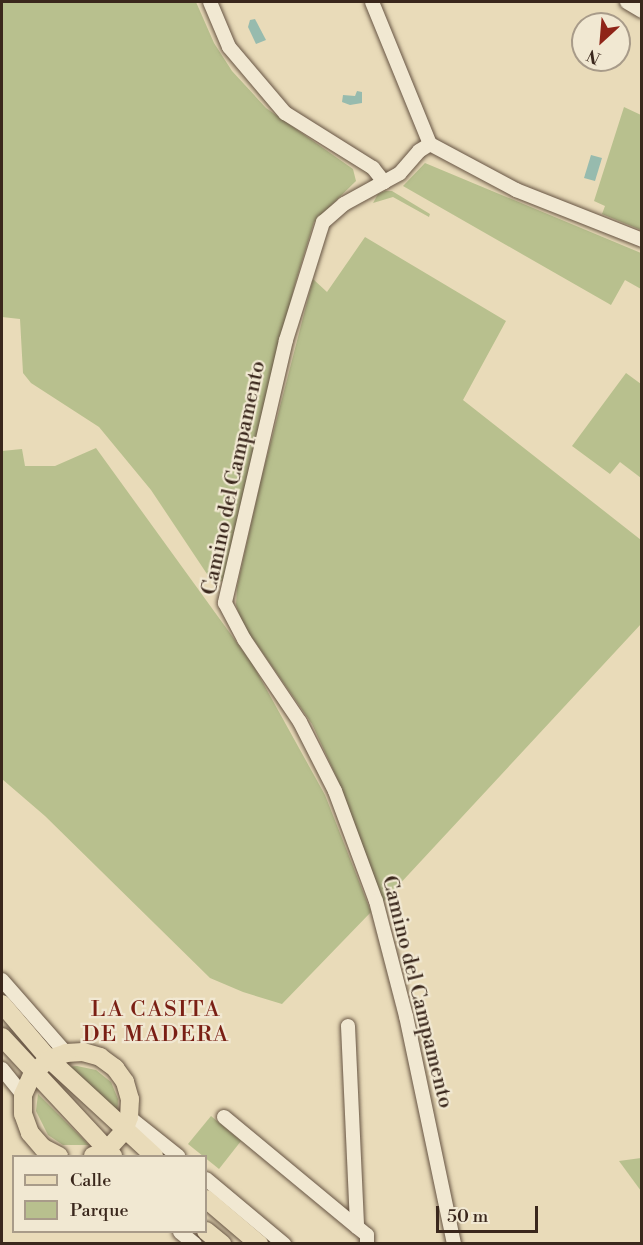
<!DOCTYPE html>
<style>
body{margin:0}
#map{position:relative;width:643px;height:1245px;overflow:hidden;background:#e9dbb9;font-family:"Libre Bodoni",serif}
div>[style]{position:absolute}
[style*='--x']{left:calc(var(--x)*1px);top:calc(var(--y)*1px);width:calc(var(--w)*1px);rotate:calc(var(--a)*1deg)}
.green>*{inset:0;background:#b8c08e}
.water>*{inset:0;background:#97bbae}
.roads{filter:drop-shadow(0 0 2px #665443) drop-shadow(0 0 2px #665443)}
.minor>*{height:14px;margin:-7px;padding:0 7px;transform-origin:7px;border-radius:7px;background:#f1e8d2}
.major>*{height:18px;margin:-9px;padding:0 9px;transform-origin:9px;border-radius:9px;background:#e9dbb9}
span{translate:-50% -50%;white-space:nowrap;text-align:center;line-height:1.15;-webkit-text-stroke:4.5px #f1e8d2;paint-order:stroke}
.street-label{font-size:21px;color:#3a271c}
.neighbourhood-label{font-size:22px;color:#7a1f14;letter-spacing:1.5px}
.frame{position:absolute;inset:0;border:3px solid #3a271c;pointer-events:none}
.legend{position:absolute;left:12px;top:1155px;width:195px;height:78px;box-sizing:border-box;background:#f1e8d2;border:2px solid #a89b89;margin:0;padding:8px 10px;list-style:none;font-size:18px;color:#3a271c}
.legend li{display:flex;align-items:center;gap:12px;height:30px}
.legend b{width:30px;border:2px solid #a89b89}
.north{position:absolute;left:571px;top:12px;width:60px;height:60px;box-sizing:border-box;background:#f1e8d2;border:2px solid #a89b89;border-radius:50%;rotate:206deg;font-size:16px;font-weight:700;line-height:24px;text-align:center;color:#3a271c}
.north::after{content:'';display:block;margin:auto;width:21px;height:27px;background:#8f2418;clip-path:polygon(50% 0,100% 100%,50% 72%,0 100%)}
.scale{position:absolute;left:436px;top:1206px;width:102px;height:27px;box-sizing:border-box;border:3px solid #3a271c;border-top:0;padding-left:8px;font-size:18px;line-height:21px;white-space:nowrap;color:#3a271c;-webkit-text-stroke:4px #f1e8d2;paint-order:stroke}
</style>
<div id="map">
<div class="green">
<i style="clip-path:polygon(2px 2px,196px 2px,214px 43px,232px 71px,266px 108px,353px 169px,356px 181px,314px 222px,295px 284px,223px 581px,215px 583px,209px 577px,151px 490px,99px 427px,31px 383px,23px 373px,20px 319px,2px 317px)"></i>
<i style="clip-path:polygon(624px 107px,641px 115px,641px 230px,602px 214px,605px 206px,594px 201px)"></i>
<i style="clip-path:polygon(425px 163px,641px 253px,641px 289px,625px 280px,611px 305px,403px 186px)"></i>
<i style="clip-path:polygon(385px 191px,392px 191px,430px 214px,429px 217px,393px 197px,373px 203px,378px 194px)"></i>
<i style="clip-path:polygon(365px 237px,506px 321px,463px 400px,641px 540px,641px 624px,383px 902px,341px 787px,312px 724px,242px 623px,236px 605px,237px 587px,261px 480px,313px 279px,327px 292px)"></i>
<i style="clip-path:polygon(626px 373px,641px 384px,641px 478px,620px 462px,610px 474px,572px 446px)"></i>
<i style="clip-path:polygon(96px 448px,253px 665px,325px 795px,371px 912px,282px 1004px,243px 992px,210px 978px,45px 816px,2px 779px,2px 451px,22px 449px,25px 466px,55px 466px)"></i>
<i style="clip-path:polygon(77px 1066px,96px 1070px,111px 1082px,118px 1099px,117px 1118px,67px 1067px)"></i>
<i style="clip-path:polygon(38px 1094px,89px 1145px,63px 1145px,48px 1135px,36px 1111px)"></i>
<i style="clip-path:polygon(211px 1116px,241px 1141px,219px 1169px,188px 1144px)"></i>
<i style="clip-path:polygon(641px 1158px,642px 1158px,641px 1191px,619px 1161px)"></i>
</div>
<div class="water">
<i style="clip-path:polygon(255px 19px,266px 40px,256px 44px,248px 27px,250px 20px)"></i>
<i style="clip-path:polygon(357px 91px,362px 92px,362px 103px,350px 105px,342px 102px,343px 95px,355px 96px)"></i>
<i style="clip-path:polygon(591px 155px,602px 158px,595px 181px,584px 178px)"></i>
</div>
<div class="roads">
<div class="minor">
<i style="--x:210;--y:2;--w:49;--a:67.1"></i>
<i style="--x:229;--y:47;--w:87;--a:49.7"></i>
<i style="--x:285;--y:113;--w:104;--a:32"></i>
<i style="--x:373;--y:168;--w:18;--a:52"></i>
<i style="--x:384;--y:182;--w:18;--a:-29"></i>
<i style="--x:400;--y:173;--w:29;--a:-49"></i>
<i style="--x:419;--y:151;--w:13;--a:-32"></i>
<i style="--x:372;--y:2;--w:153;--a:67.8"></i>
<i style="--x:627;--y:2;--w:17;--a:31"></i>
<i style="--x:430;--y:144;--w:98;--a:28.1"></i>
<i style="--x:516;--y:190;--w:136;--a:21.6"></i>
<i style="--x:384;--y:182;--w:46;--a:151.2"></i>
<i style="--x:344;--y:204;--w:28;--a:139"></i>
<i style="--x:323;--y:222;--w:124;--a:107.4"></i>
<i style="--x:286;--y:340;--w:270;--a:103.1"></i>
<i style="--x:225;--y:603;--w:41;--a:62.2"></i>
<i style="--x:244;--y:639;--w:100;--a:56"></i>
<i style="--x:300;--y:722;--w:77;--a:63.1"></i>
<i style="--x:335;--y:791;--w:117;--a:69.6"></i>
<i style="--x:376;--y:901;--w:119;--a:75.4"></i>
<i style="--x:406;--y:1016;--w:233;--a:78.1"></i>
<i style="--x:2;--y:980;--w:97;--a:48.8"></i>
<i style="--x:348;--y:1026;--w:201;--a:87.4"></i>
<i style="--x:2;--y:1069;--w:33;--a:51"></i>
<i style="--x:129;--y:1117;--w:63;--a:38.5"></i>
<i style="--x:224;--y:1117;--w:173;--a:39.6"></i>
<i style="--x:357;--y:1227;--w:13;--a:39"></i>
<i style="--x:367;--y:1235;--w:9;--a:90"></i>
<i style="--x:206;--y:1179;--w:102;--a:39.8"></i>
<i style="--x:180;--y:1232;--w:19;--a:39"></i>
</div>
<div class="major">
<i style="--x:2;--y:1004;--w:72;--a:49.5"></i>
<i style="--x:49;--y:1059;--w:143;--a:42.7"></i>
<i style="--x:2;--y:1037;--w:163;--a:47"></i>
<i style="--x:59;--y:1156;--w:18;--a:-153"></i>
<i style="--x:43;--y:1148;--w:20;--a:-131"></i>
<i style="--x:30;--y:1133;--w:20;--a:-110"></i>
<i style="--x:23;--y:1114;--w:19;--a:-90"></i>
<i style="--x:23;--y:1095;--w:24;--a:-66"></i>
<i style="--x:33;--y:1073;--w:21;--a:-41"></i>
<i style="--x:49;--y:1059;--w:18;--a:-19"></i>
<i style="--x:66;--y:1053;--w:17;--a:-3"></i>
<i style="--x:83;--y:1052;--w:18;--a:16"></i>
<i style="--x:100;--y:1057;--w:19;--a:36"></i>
<i style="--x:115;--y:1068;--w:17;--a:54"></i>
<i style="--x:125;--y:1082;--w:18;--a:74"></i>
<i style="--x:130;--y:1099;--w:18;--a:93"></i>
<i style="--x:129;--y:1117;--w:15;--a:110"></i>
<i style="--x:124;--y:1131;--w:27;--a:132"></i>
<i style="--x:106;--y:1151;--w:14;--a:159"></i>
<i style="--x:206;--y:1199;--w:70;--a:40.3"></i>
<i style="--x:206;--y:1231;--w:21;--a:39"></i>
</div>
</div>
<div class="street-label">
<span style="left:234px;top:478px;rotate:-78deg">Camino del Campamento</span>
<span style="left:417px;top:992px;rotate:76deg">Camino del Campamento</span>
</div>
<div class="neighbourhood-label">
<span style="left:156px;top:1022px">LA CASITA<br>DE MADERA</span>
</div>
<div class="frame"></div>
<ul class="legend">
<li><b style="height:8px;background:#e9dbb9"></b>Calle</li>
<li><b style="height:16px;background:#b8c08e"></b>Parque</li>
</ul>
<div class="north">N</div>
<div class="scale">50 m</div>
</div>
